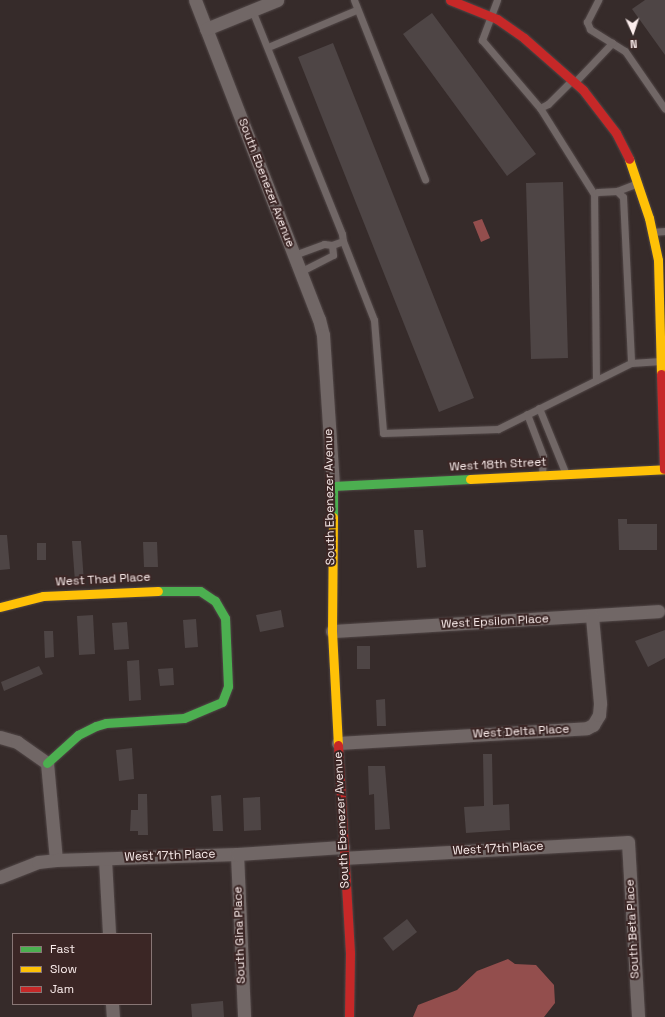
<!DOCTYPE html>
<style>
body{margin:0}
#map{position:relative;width:665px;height:1017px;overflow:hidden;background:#362b2a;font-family:"Space Grotesk",sans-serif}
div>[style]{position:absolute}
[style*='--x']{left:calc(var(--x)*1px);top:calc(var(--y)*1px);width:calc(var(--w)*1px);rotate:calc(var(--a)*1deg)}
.water>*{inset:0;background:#934e4d}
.building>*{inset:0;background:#4e4545}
.roads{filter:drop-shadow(0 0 1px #514747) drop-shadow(0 0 1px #514747)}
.lane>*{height:7px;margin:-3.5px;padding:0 3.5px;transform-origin:3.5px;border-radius:3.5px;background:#716766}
.street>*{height:13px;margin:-6.5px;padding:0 6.5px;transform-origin:6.5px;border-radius:6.5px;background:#716766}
.fast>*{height:9px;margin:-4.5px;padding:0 4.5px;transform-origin:4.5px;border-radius:4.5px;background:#4caf50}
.slow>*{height:9px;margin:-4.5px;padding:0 4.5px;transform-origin:4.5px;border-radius:4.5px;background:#ffc107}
.jam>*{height:9px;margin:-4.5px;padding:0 4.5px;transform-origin:4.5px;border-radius:4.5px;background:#c62828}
span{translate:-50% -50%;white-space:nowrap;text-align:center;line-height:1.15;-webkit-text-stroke:4px #3b2625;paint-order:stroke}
.street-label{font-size:12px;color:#fbedec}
.legend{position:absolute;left:12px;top:933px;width:140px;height:72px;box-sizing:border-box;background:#3b2625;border:1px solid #887675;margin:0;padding:5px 7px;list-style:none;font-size:12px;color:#fbedec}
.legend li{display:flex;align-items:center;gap:8px;height:20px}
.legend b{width:20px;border:1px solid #887675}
.north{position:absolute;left:613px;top:12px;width:40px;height:40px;-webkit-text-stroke:3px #3b2625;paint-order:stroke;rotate:177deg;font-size:11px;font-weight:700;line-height:16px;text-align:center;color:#fbedec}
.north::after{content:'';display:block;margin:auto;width:14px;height:18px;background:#fbedec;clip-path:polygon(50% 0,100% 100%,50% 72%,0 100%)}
</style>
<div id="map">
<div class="water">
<i style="clip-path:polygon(482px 219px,490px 238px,481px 242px,473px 222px)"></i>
<i style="clip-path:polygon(508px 959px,515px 964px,536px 965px,554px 985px,555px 1003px,544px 1017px,413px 1017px,418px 1005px,457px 990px,477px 971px)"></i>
</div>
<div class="building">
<i style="clip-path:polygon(645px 0,665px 0,665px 55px,632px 9px)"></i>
<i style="clip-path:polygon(432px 13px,536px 154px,507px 176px,403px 34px)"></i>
<i style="clip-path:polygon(333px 43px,474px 398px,439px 412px,298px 57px)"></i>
<i style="clip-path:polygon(563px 182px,568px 358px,531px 359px,526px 183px)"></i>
<i style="clip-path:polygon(618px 519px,627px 519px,627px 524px,657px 524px,657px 550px,619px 550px)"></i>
<i style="clip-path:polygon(414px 530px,423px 530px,426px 567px,417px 568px)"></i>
<i style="clip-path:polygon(0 535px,7px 535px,10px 569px,0 570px)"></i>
<i style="clip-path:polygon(72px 541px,81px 541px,84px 582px,75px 582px)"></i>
<i style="clip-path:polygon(143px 542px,157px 542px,158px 567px,144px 567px)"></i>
<i style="clip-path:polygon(37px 543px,46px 543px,46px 560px,37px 560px)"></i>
<i style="clip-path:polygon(281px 610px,284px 627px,260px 632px,256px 615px)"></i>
<i style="clip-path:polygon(93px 615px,95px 654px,79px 655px,77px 616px)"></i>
<i style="clip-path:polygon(196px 619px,198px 647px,185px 648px,183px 620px)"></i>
<i style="clip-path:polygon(127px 622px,129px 649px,114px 650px,112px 623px)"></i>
<i style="clip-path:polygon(665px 630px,665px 658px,648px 667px,635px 641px)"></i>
<i style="clip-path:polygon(44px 631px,53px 631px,54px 657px,45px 658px)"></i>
<i style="clip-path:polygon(357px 646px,370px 646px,370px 669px,357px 669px)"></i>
<i style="clip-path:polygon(139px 660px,141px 700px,129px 701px,127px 661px)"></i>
<i style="clip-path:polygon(39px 666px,43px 674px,4px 691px,1px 682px)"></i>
<i style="clip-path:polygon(173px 668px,174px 685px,160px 686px,158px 669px)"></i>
<i style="clip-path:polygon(385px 699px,386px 726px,377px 726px,376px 700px)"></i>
<i style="clip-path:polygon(132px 748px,134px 779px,119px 781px,116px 750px)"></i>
<i style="clip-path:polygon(483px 754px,492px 754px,493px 805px,509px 804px,510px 830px,466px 833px,464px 807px,484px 806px)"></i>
<i style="clip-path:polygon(368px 766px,385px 766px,390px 829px,375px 830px,374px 794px,369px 795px)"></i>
<i style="clip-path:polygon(138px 794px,147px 794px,148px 835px,138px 835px,138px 831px,130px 831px,131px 810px,138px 810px)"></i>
<i style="clip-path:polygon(221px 795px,223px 831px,213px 831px,211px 796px)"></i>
<i style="clip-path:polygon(260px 797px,261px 830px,244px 831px,243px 798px)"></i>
<i style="clip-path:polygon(407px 919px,417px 932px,393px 951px,383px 938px)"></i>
<i style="clip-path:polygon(223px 1001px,224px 1017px,192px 1017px,191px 1004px)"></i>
</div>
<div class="roads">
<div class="lane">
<i style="--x:354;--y:0;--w:193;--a:68.4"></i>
<i style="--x:497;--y:0;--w:43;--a:110.6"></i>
<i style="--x:482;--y:40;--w:89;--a:49.5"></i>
<i style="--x:540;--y:108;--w:9;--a:-27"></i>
<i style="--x:548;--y:104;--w:33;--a:-45"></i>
<i style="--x:252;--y:10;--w:241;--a:68.1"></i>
<i style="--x:342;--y:234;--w:7;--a:82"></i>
<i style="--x:343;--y:241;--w:12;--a:160"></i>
<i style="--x:612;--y:43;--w:15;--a:32"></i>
<i style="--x:625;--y:51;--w:70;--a:55.4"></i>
<i style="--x:268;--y:47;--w:95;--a:-22.8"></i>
<i style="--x:575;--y:82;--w:54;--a:-46.5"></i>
<i style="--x:612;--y:43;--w:26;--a:-148"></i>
<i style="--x:590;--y:29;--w:8;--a:-113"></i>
<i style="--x:587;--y:22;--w:25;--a:-63"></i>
<i style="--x:540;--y:108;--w:102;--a:57.9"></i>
<i style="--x:617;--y:191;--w:22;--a:-21"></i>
<i style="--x:652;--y:232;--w:13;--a:-4"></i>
<i style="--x:343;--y:241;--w:85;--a:68.6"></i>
<i style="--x:374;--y:320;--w:113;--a:85.4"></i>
<i style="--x:383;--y:433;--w:115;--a:-2"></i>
<i style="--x:498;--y:429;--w:148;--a:-26.4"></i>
<i style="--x:631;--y:363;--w:30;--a:-4"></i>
<i style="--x:294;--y:255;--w:32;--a:-20"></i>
<i style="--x:324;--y:244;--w:8;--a:7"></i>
<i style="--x:332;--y:245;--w:10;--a:84"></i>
<i style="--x:333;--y:255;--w:36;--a:153"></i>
<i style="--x:596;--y:380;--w:186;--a:-90.6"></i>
<i style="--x:594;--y:194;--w:4;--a:-27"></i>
<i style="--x:598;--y:192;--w:19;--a:-3"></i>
<i style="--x:617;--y:191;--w:8;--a:45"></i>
<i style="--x:623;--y:197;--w:166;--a:87.2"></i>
<i style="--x:539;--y:408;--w:69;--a:67.9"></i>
<i style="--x:527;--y:414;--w:45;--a:69.1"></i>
<i style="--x:543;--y:456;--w:18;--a:93"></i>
</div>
<div class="street">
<i style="--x:195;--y:0;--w:342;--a:68.8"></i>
<i style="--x:319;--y:319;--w:16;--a:76"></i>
<i style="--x:323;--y:335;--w:151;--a:86.2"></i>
<i style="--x:206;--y:29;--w:77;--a:-22.2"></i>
<i style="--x:332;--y:631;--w:327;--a:-3.5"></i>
<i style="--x:0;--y:737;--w:18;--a:16"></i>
<i style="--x:17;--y:742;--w:37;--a:35"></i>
<i style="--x:47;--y:763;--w:97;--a:84.7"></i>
<i style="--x:338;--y:743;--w:249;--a:-3.4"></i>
<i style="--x:587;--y:728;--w:7;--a:-27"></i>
<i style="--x:593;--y:725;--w:12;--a:-59"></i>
<i style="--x:599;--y:715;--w:12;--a:-85"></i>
<i style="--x:600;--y:703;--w:87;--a:-95.3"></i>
<i style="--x:237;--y:854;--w:163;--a:87.5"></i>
<i style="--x:344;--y:858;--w:284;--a:-3.2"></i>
<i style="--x:628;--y:842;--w:175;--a:86.7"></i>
<i style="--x:105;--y:859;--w:75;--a:86.9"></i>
<i style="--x:0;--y:877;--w:41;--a:-21.5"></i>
<i style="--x:38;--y:862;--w:18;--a:-6"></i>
<i style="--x:56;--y:860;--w:181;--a:-1.9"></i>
<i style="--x:237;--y:854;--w:106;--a:-3.8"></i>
<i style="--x:112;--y:1004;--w:13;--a:86"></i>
</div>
<div class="fast">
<i style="--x:333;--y:517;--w:31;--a:-90"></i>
<i style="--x:333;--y:486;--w:137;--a:-2.9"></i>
<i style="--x:47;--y:763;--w:42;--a:-42.1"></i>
<i style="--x:78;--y:735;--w:20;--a:-27"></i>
<i style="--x:96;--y:726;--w:10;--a:-17"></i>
<i style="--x:106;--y:723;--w:78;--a:-3.7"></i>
<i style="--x:184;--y:718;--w:41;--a:-22.8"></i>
<i style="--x:222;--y:702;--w:17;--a:-69"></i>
<i style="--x:228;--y:686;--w:68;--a:-92.5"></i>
<i style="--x:225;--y:618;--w:20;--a:-120"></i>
<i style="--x:215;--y:601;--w:18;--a:-146"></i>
<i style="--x:200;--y:591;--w:42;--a:180"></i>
</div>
<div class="slow">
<i style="--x:629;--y:159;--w:62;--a:71.3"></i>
<i style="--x:649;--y:218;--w:43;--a:77.9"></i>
<i style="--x:658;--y:260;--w:114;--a:88.5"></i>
<i style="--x:470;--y:479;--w:195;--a:-2.9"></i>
<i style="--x:333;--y:517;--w:114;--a:90.5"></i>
<i style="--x:332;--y:631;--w:114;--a:87"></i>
<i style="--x:0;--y:607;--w:44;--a:-14.3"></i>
<i style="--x:43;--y:596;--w:115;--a:-2.5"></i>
</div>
<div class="jam">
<i style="--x:450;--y:0;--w:51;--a:22"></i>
<i style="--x:497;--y:19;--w:33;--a:35"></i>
<i style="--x:524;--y:38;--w:79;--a:41.4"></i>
<i style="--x:583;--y:90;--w:54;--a:52.5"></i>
<i style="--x:616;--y:133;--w:29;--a:63"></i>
<i style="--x:661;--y:374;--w:95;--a:88.2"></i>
<i style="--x:338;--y:745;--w:208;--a:86.7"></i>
<i style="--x:350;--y:953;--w:64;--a:90.9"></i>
</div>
</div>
<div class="street-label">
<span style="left:266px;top:183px;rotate:69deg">South Ebenezer Avenue</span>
<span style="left:498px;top:465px;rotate:-3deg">West 18th Street</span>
<span style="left:330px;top:497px;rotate:-91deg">South Ebenezer Avenue</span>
<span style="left:103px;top:580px;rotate:-3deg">West Thad Place</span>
<span style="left:495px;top:622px;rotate:-3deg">West Epsilon Place</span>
<span style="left:521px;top:732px;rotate:-3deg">West Delta Place</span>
<span style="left:342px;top:820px;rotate:-93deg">South Ebenezer Avenue</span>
<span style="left:498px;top:849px;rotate:-3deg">West 17th Place</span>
<span style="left:170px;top:856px;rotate:-2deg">West 17th Place</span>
<span style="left:633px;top:929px;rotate:-93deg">South Beta Place</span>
<span style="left:240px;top:935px;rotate:-92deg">South Gina Place</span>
</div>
<ul class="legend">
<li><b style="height:5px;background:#4caf50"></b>Fast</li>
<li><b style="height:5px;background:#ffc107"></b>Slow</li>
<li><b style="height:5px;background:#c62828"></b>Jam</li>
</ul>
<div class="north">N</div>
</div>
